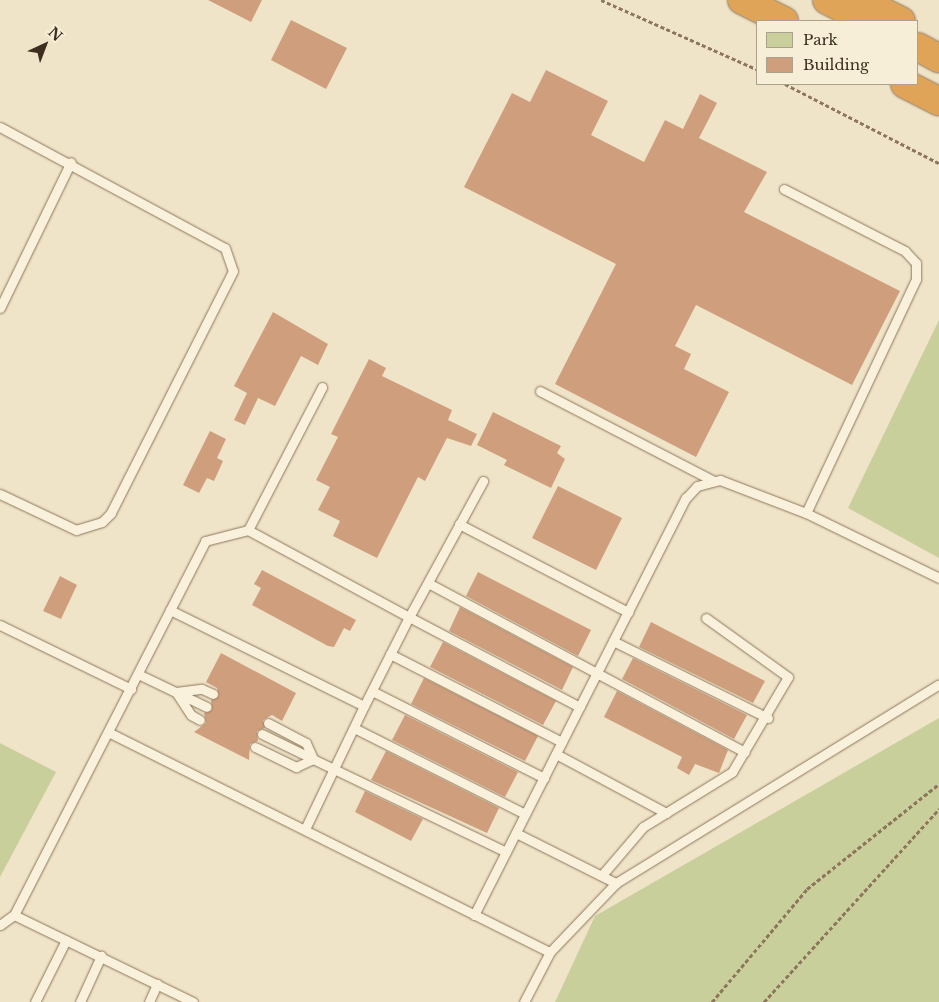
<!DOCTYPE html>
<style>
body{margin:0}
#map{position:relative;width:939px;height:1002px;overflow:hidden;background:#f0e4c8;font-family:"Libre Baskerville",serif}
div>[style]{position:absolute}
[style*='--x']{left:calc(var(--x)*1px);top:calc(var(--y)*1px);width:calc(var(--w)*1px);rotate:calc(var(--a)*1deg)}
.green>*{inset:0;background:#c9cf9b}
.building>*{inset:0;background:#cf9f7d}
.path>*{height:3px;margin-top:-1.5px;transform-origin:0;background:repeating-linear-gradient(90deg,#8d765c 0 4px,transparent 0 6.5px)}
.roads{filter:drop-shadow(0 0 1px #8d765c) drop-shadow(0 0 1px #8d765c)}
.service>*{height:9px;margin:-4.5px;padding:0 4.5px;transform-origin:4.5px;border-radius:4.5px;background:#faf1dc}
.motorway>*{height:28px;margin:-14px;padding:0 14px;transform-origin:14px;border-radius:14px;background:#e0a458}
span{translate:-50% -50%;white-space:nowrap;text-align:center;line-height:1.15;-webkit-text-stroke:4px #f7eed8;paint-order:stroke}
.legend{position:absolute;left:756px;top:20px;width:162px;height:65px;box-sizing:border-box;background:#f7eed8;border:1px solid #ada18e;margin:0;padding:6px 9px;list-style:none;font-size:15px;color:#3d2e20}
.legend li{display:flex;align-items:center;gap:10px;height:25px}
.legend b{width:25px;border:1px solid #ada18e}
.north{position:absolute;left:20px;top:20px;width:50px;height:50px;-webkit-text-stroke:4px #f7eed8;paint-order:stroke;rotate:43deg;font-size:14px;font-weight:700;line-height:20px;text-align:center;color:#3d2e20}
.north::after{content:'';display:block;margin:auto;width:18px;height:22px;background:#3d2e20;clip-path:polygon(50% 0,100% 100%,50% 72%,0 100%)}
</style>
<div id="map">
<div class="green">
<i style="clip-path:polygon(939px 320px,939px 558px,848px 508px)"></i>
<i style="clip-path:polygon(939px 718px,939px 1002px,555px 1002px,595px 916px)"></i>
<i style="clip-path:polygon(0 743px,56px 772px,0 877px)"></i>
</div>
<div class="building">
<i style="clip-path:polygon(208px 0,262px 0,251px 22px)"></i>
<i style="clip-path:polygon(291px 20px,347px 48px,326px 89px,271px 60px)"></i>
<i style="clip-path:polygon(546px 70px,608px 101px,591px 135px,644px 162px,665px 120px,683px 129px,700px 94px,717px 103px,699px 138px,767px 172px,744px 212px,900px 291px,852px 385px,696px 305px,675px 346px,691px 354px,684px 369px,729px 392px,696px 457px,555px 384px,616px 264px,464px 187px,512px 93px,530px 102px)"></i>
<i style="clip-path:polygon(273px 312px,328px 344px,318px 365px,301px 356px,275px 406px,258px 398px,245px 425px,234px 420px,247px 393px,234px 386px)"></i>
<i style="clip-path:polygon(369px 359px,386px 368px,382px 376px,452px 410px,448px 420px,477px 434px,471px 446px,447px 438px,425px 481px,418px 477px,377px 558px,333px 536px,340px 521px,318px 510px,330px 487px,316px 480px,338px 437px,331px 434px)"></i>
<i style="clip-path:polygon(493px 412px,561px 446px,557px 453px,565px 459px,551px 488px,504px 465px,507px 460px,477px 445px)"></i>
<i style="clip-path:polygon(210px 431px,226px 439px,217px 458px,223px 461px,214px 481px,207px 478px,199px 493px,183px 485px)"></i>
<i style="clip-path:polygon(558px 486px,622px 518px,596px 570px,532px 538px)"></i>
<i style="clip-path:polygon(262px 570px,356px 620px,350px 631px,344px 628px,334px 647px,328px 646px,252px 605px,261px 588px,254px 584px)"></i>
<i style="clip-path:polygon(478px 572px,591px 630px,578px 656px,466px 596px)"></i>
<i style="clip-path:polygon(60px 576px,77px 585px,61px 619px,43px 611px)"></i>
<i style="clip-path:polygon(460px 607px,573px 667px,562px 690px,449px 631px)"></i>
<i style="clip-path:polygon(651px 622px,765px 681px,753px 703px,639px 647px)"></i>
<i style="clip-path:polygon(443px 642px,556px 701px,543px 725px,430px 667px)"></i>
<i style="clip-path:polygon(221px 653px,296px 693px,282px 721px,272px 715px,263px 720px,265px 728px,257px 731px,258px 741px,250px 744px,249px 760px,194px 732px,206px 723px,204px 713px,212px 710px,211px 700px,219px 696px,217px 688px,206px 682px)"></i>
<i style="clip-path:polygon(633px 658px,747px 715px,734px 739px,622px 679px)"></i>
<i style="clip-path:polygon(424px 678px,538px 736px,525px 761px,411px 704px)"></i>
<i style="clip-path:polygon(617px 691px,728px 750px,719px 773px,695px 764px,689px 775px,677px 768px,682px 757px,604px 717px)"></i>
<i style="clip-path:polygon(405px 715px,518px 772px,505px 797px,392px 740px)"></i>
<i style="clip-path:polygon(386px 751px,499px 808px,487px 833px,371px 780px)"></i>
<i style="clip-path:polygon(365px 791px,423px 819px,411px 841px,355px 812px)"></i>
</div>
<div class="path">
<i style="--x:601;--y:0;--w:172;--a:24"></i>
<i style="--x:785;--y:84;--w:173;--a:27.2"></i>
<i style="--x:712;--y:1002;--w:148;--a:-49.9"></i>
<i style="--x:807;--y:889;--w:169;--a:-38.5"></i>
<i style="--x:764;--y:1002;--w:261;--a:-47.8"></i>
</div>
<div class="roads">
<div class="service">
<i style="--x:0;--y:127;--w:255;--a:28.3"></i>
<i style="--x:225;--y:248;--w:24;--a:71"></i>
<i style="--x:233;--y:271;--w:271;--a:116.8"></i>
<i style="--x:111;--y:513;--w:13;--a:135"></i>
<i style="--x:102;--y:522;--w:27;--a:163"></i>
<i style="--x:76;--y:530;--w:84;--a:-154.7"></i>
<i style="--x:0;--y:308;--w:162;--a:-64.1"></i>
<i style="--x:540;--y:391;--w:194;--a:27.4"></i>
<i style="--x:806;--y:513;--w:148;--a:26"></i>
<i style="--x:459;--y:524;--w:191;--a:27.5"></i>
<i style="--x:248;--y:530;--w:183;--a:28.4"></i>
<i style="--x:409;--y:617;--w:155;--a:-61.4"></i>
<i style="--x:428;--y:583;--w:359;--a:28.1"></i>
<i style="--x:170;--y:610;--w:216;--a:26.3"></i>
<i style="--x:364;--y:706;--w:100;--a:-63.2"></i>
<i style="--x:409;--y:617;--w:193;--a:27.8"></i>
<i style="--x:0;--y:625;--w:146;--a:26"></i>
<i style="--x:613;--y:641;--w:173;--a:26.4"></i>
<i style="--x:390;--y:654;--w:193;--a:27.1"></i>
<i style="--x:138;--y:674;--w:76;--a:25.6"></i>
<i style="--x:372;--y:691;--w:193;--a:26.8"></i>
<i style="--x:176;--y:692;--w:26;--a:-7"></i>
<i style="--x:202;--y:689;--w:12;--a:24"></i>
<i style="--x:176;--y:692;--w:27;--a:57"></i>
<i style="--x:191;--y:715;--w:10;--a:29"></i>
<i style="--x:268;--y:723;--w:43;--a:27.8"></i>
<i style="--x:306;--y:743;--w:17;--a:66"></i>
<i style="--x:313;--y:759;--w:214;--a:25.7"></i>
<i style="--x:354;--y:728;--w:191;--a:26.7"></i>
<i style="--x:110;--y:733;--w:491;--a:26.5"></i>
<i style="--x:550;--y:952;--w:56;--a:117.5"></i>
<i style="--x:262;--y:734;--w:57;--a:26.1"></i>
<i style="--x:255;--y:747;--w:46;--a:26"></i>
<i style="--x:296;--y:767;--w:19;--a:-25"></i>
<i style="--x:556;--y:754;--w:125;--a:28.2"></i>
<i style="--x:305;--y:829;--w:136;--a:-64.4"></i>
<i style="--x:516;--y:833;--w:112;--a:26.6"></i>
<i style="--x:616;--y:883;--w:379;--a:-31.6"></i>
<i style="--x:602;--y:875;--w:63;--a:-49.5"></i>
<i style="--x:643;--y:827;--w:105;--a:-31.7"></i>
<i style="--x:732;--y:772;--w:110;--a:-59.5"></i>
<i style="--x:788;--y:677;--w:101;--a:-144.3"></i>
<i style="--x:14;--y:915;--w:199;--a:25.9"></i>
<i style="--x:474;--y:915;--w:468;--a:-63.1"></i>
<i style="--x:686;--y:498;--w:16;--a:-47"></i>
<i style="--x:697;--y:486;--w:24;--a:-15"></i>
<i style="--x:720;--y:480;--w:92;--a:21"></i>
<i style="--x:806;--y:513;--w:259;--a:-64.8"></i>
<i style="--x:916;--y:279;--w:16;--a:-90"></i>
<i style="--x:916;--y:263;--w:16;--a:-133"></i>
<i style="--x:905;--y:251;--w:136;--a:-152.9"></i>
<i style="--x:0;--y:925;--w:17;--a:-36"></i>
<i style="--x:14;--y:915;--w:420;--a:-62.9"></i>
<i style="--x:205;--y:541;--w:44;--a:-14.3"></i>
<i style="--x:248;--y:530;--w:161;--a:-62.6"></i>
<i style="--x:550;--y:952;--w:95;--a:-46.3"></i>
<i style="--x:35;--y:1002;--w:69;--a:-63.4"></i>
<i style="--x:80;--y:1002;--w:51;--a:-65.5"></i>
<i style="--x:149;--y:1002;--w:20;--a:-66"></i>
</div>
<div class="motorway">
<i style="--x:742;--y:0;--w:47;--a:26.6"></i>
<i style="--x:827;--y:0;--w:46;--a:27.1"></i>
<i style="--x:859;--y:0;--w:47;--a:26.6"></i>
<i style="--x:918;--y:47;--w:24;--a:28"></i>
<i style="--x:905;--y:84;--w:38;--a:27"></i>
</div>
</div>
<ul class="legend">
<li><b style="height:14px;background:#c9cf9b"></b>Park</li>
<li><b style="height:14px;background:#cf9f7d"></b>Building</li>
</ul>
<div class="north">N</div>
</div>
